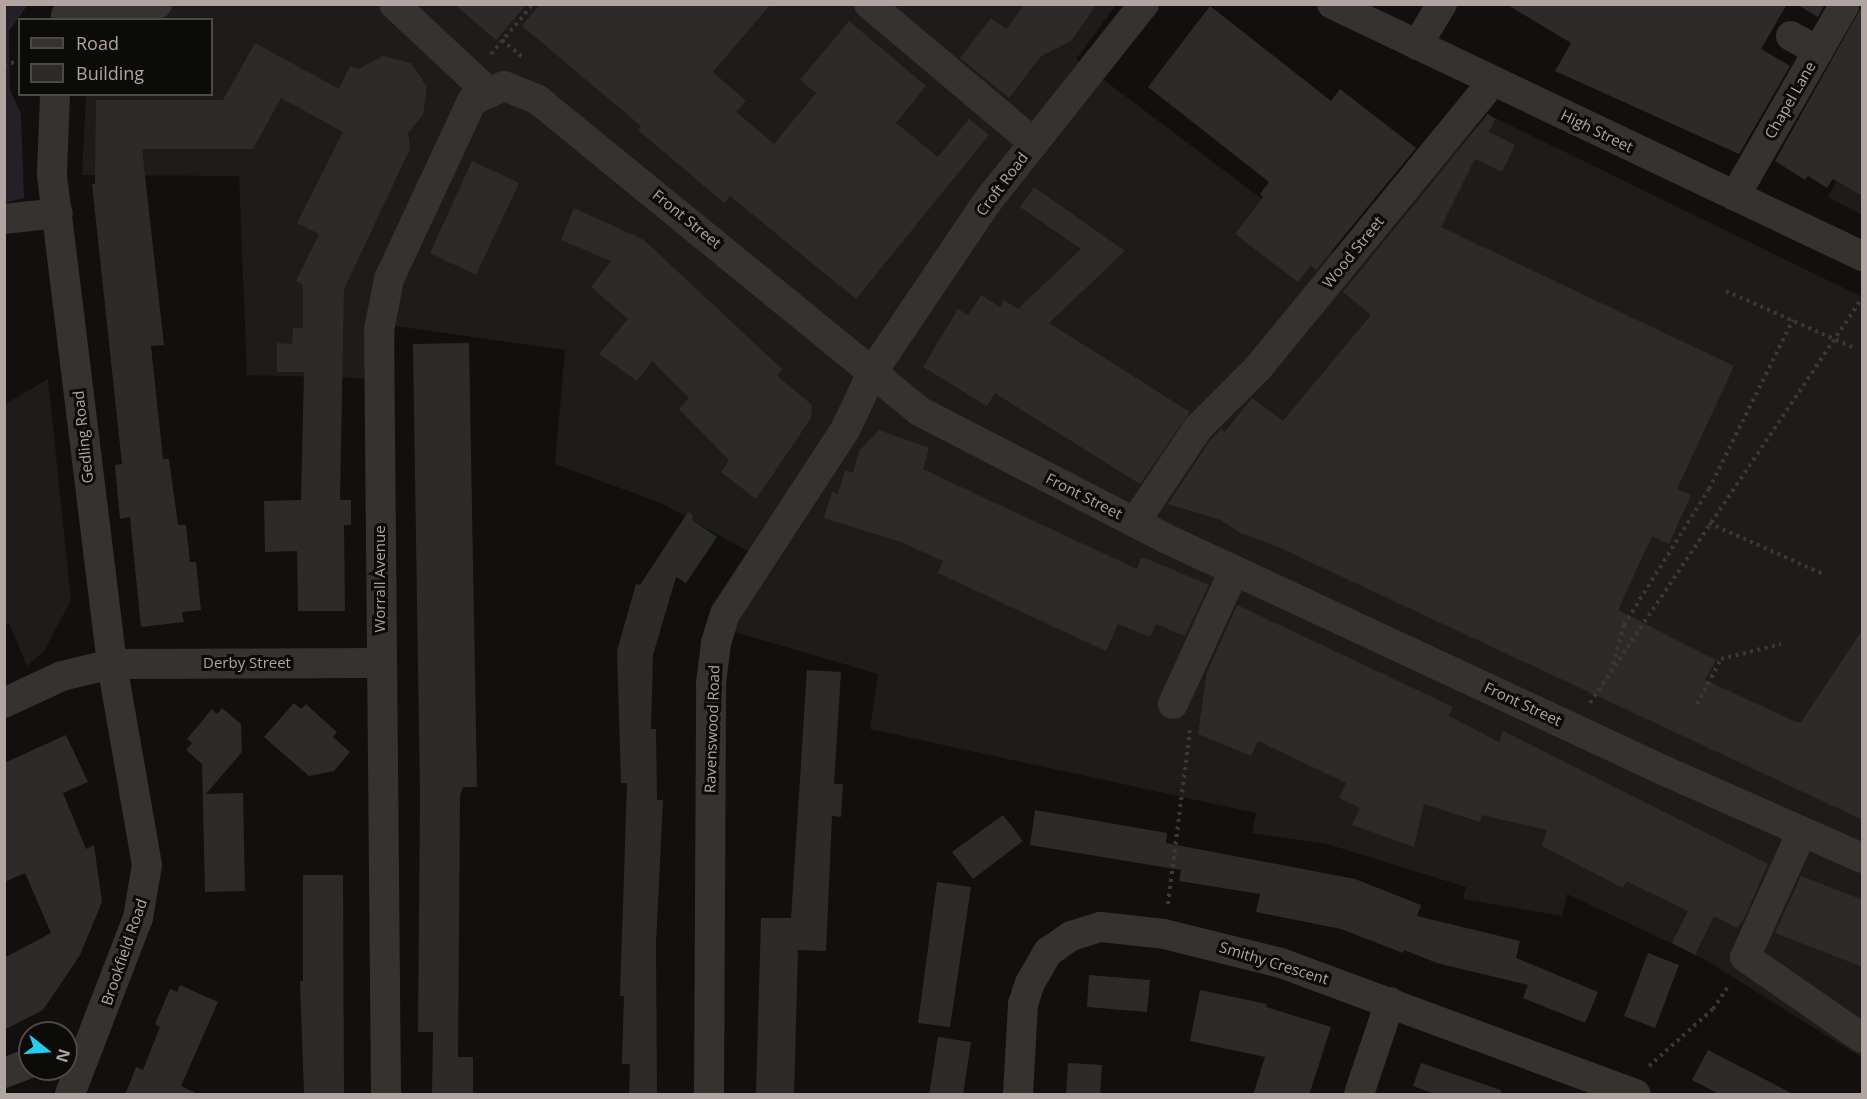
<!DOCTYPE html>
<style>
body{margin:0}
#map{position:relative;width:1867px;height:1099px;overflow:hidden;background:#11100f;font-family:"Open Sans",sans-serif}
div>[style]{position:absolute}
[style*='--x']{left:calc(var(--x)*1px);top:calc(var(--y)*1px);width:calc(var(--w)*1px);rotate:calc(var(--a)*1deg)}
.built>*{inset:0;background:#1d1c1b}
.green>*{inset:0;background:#252028}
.building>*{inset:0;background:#2d2b2a}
.path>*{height:4px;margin-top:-2px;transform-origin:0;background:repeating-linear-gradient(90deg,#3c3836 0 3px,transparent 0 7.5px)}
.minor>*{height:30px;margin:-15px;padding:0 15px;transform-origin:15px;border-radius:15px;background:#353230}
span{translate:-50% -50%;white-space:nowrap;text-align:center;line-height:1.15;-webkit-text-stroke:6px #0b0b0a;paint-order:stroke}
.street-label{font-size:15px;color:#b2a4a0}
.frame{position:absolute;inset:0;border:6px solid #b2a4a0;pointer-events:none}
.legend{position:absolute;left:18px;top:18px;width:195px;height:78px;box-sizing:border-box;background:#0b0b0a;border:2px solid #4e4846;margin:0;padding:8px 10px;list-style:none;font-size:18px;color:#b2a4a0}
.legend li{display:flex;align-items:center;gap:12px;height:30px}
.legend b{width:30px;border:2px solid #4e4846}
.north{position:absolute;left:18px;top:1021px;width:60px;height:60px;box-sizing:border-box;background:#0b0b0a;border:2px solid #4e4846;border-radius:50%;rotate:107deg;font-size:16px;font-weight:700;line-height:24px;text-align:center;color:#b2a4a0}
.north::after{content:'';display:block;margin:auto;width:21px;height:27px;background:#27ccf1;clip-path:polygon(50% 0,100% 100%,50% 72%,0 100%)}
</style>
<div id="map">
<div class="built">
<i style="clip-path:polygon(92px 5px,1116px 5px,1076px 59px,1354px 268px,1487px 114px,1862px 297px,1862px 1058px,1704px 959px,1567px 894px,1562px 916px,1463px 899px,1466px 887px,1327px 844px,1252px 833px,1256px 813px,870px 729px,878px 674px,721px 628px,758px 557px,663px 504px,555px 464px,565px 350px,395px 326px,393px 379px,247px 375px,239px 176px,82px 175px,86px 95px,212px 94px,212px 20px,92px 19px)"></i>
<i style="clip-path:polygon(1862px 137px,1862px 215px,1828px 197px)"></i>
<i style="clip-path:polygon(48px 379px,71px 600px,44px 651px,27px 666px,9px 623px,5px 625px,5px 404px)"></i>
</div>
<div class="green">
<i style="clip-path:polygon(4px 5px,27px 6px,9px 31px,10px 90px,21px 114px,24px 198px,5px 203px)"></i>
</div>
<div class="building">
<i style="clip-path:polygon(454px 4px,527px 4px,496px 40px)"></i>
<i style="clip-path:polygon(540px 4px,771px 4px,713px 72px,746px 101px,736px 112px,774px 144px,816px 93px,800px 80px,849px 21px,926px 86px,896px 123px,938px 157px,969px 119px,989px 135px,856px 299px,730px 196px,724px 203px,638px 130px,641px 126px,522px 26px)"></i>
<i style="clip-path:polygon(1025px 4px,1097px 4px,1071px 41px,1041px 56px,1009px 98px,960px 58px,991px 18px,1006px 29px)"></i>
<i style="clip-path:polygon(1506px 4px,1787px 4px,1761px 49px,1790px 66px,1739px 154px,1555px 71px,1571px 43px)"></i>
<i style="clip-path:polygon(1796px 4px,1825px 4px,1818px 17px)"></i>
<i style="clip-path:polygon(1863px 4px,1863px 196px,1833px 179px,1827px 188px,1808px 176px,1805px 180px,1775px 161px)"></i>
<i style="clip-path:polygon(1210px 6px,1331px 101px,1340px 89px,1416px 148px,1316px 270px,1311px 265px,1298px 282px,1235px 234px,1263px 197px,1260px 194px,1269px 182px,1148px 87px)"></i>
<i style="clip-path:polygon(255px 43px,339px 89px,350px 66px,358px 69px,383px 56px,411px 63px,427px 87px,423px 115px,408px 133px,410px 149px,344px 289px,340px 500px,351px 500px,351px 525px,344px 525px,345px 611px,298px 611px,297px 551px,265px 552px,264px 501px,301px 500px,304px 372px,277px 372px,277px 343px,292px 344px,293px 328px,303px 328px,303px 285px,296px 281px,319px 234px,297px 223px,343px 132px,281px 98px,253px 149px,142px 149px,164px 345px,151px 346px,163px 459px,169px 459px,178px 525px,186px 525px,190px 562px,196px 562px,201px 610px,182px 612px,184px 622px,141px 627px,130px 517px,120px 519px,115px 465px,122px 464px,92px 184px,95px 184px,96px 100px,223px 100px)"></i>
<i style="clip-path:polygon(1488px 114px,1495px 119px,1489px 132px,1515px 145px,1502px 172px,1475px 159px,1441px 227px,1734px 366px,1677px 489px,1691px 495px,1669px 544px,1652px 536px,1618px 610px,1716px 660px,1705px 680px,1796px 722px,1801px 722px,1863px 629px,1863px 820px,1276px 546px,1240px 533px,1221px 520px,1168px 504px,1211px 439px,1221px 429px,1225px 432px,1252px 398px,1283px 421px,1371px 315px,1343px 292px)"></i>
<i style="clip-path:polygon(472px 161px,519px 183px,476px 275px,430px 253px)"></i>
<i style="clip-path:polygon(1034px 187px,1125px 251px,1049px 323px,1190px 412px,1140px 484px,995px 393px,987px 406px,923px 367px,958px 309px,968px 315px,981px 295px,1000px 307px,1004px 300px,1018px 309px,1081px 249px,1020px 207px)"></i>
<i style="clip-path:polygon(574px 208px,644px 240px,782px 369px,777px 376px,812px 405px,811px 418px,756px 499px,721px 472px,729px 460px,679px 409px,689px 398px,652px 361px,637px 381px,599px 354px,628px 319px,591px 287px,611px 261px,561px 240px)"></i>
<i style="clip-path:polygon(469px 343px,477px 787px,463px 787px,460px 796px,458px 1057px,473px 1057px,473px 1095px,432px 1095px,433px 1032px,418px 1032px,420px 796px,413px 344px)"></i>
<i style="clip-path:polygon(879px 430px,929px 448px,923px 469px,980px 496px,1137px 569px,1141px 558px,1145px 558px,1209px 585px,1185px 636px,1156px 624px,1150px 637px,1118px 624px,1106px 651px,938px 573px,943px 561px,901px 542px,824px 518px,832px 492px,838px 494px,845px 470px,853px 473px,859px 451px)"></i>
<i style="clip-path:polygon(688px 512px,693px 515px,692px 520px,717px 537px,686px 583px,676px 577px,653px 655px,651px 729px,656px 729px,657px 800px,663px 800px,656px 943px,657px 1095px,629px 1095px,630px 1064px,622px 1064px,624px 996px,620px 996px,627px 783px,621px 783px,617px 651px,636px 584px,640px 585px)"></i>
<i style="clip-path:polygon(1237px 605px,1453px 707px,1449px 716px,1499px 742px,1503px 731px,1768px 864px,1743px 921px,1737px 928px,1714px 916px,1695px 955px,1672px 943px,1688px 911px,1626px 881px,1623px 888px,1542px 846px,1547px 830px,1482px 815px,1480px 822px,1424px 804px,1414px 847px,1352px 825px,1360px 808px,1339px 798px,1346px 783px,1258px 741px,1251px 756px,1198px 734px,1207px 672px)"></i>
<i style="clip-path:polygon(807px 670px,841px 672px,834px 784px,843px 784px,841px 817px,832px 816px,826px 951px,798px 950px,794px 1095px,756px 1094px,761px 918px,791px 918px)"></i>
<i style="clip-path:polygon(294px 703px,301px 709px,306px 704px,320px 717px,337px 732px,333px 737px,350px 752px,334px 771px,309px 776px,264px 737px)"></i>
<i style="clip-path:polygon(222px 708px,241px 724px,242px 752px,206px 794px,243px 793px,245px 891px,205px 892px,202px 764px,186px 750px,192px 743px,187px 739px,212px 709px,217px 714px)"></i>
<i style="clip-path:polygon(66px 735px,88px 782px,63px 793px,86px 849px,94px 845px,102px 902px,80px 955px,43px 1010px,4px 1030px,4px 958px,51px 933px,25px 873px,4px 882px,4px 763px)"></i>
<i style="clip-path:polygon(1035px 810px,1167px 833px,1166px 843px,1355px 879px,1421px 905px,1417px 916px,1520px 941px,1516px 958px,1598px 992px,1585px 1023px,1523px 998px,1528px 985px,1437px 963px,1404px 950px,1403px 953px,1341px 929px,1256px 912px,1260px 894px,1179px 881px,1181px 870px,1030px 845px)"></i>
<i style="clip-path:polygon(1003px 815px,1023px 841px,973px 879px,952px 852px)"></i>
<i style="clip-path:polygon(303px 875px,343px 875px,344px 1095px,304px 1095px,300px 981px,303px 981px)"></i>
<i style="clip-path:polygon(1801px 876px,1863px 900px,1863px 967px,1775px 933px)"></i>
<i style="clip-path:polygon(937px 882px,971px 887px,950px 1027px,918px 1023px)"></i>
<i style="clip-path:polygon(1648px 953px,1679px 965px,1655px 1028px,1624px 1016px)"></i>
<i style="clip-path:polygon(1089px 975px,1150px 980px,1147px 1012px,1087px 1007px)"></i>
<i style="clip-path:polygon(180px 985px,218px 1002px,181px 1086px,200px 1095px,125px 1095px,136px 1067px,143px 1070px,160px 1027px,155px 1024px,170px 989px,177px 992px)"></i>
<i style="clip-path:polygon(1200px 990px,1267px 1004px,1266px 1007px,1331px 1027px,1309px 1095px,1253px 1095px,1265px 1057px,1190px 1041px)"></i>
<i style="clip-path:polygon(938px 1037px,971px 1042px,963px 1095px,929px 1095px)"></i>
<i style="clip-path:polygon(1708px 1050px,1795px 1095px,1721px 1095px,1692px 1080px)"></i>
<i style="clip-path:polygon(1068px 1063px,1102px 1065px,1100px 1095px,1066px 1095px)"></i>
<i style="clip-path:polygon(1421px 1063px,1501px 1090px,1500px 1095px,1437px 1095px,1413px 1086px)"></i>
</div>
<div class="path">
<i style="--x:502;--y:40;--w:30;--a:40"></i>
<i style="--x:491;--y:54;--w:65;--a:-50"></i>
<i style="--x:4;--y:66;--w:17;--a:-21"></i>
<i style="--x:1726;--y:291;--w:140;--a:24"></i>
<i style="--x:1709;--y:523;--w:127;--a:24.1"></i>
<i style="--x:1613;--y:664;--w:41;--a:-74.2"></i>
<i style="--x:1624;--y:625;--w:160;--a:-58"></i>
<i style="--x:1709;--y:489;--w:189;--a:-63.6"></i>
<i style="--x:1590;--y:703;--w:488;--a:-56.1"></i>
<i style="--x:1697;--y:704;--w:51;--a:-61.9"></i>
<i style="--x:1721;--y:659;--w:62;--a:-14"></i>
<i style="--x:1168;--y:904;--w:175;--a:-82.8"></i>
<i style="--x:1649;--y:1066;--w:86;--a:-41.7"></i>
<i style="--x:1713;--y:1009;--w:30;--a:-56"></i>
</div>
<div class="minor">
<i style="--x:394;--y:4;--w:127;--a:43.1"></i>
<i style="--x:869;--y:4;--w:216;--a:40.1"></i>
<i style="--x:1332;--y:4;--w:587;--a:25.43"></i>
<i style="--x:66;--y:15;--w:92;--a:-6.9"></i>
<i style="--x:1791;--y:36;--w:31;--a:29"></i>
<i style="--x:1417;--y:45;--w:48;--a:-58.6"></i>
<i style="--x:1735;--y:196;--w:221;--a:-60.2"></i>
<i style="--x:4;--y:219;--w:54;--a:-6.3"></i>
<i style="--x:1135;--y:522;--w:113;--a:-56.2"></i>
<i style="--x:1198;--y:428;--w:85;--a:-45"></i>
<i style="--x:1258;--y:368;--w:371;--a:-50.7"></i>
<i style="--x:4;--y:703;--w:64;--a:-25"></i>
<i style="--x:62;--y:676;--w:51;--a:-13.5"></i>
<i style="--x:112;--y:664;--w:495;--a:-97"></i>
<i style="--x:52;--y:173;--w:79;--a:-87.8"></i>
<i style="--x:1173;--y:704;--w:146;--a:-65.4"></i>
<i style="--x:1802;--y:832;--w:137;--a:114.5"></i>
<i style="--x:1745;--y:957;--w:142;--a:34.7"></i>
<i style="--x:4;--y:1073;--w:28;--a:-21"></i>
<i style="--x:70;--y:1094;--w:189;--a:-68.9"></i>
<i style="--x:138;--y:918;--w:54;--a:-80.4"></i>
<i style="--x:147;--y:865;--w:204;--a:-99.9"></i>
<i style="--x:112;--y:664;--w:269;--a:-0.2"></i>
<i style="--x:386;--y:1094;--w:764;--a:-90.52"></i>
<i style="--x:379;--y:330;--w:52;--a:-78.9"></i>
<i style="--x:389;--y:279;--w:196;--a:-65"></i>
<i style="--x:472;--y:101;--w:35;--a:-25"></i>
<i style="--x:504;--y:86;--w:37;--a:22"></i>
<i style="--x:538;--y:100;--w:492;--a:39.2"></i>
<i style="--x:919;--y:411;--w:279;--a:27.3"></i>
<i style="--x:1167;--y:539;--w:549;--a:24.98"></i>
<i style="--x:1665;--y:771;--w:215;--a:23.8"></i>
<i style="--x:709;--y:1094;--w:411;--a:-89.7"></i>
<i style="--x:711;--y:683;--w:40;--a:-82.9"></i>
<i style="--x:716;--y:643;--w:30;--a:-73"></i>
<i style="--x:725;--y:614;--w:220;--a:-56.9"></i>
<i style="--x:845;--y:430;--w:65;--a:-64.6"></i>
<i style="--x:873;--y:371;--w:204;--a:-56"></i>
<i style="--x:987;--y:202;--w:253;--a:-51.6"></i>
<i style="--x:1018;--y:1094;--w:90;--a:-86.8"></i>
<i style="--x:1023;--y:1004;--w:22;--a:-72"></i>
<i style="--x:1030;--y:983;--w:36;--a:-60"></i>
<i style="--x:1048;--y:952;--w:28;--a:-35"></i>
<i style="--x:1071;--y:936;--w:31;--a:-17"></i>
<i style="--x:1101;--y:927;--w:63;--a:6.3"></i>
<i style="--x:1164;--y:934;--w:121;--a:13.9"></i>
<i style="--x:1281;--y:963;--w:378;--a:20.3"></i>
<i style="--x:1359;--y:1094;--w:97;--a:-71.4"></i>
</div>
<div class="street-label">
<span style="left:1790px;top:100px;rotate:-60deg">Chapel Lane</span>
<span style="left:1597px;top:131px;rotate:26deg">High Street</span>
<span style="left:1002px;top:184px;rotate:-53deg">Croft Road</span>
<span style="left:687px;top:219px;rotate:39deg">Front Street</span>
<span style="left:1353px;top:252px;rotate:-51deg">Wood Street</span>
<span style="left:83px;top:437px;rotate:-96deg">Gedling Road</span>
<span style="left:1084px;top:496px;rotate:27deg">Front Street</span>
<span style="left:380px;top:579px;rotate:-90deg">Worrall Avenue</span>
<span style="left:247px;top:663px">Derby Street</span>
<span style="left:1523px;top:704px;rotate:25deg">Front Street</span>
<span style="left:712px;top:729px;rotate:-88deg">Ravenswood Road</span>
<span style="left:124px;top:952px;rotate:-71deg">Brookfield Road</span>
<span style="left:1274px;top:963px;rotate:17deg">Smithy Crescent</span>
</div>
<div class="frame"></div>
<ul class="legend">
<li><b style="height:8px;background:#353230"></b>Road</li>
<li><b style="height:16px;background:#2d2b2a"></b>Building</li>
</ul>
<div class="north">N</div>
</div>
